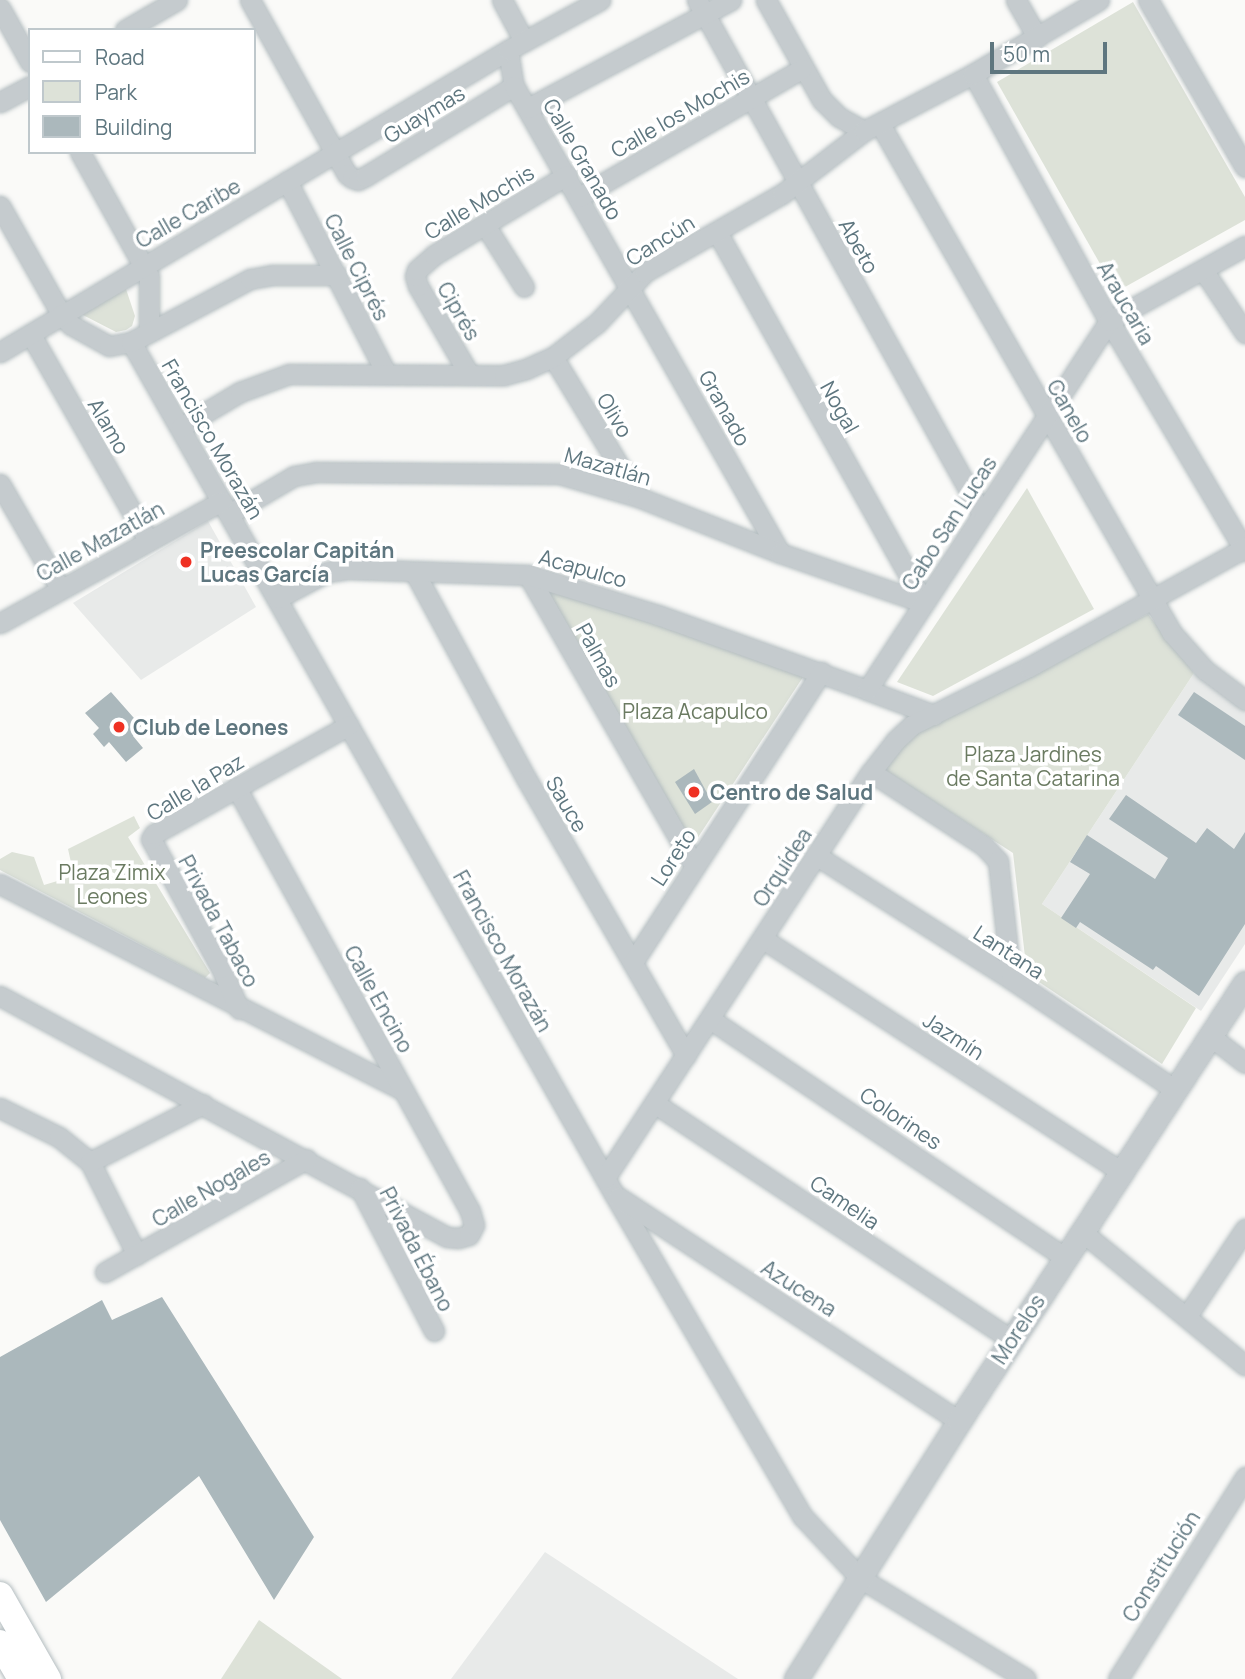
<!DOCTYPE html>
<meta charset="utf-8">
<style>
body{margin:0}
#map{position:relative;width:1245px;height:1679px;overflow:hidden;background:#fafaf8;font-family:Manrope,sans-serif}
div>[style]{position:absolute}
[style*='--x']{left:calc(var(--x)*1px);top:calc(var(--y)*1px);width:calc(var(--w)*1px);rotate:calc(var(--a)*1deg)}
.built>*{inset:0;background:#e8eae9}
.green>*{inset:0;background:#dde2d8}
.building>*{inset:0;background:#abb8bc}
.roads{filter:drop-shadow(0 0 2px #b5bec1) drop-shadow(0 0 2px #b5bec1)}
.minor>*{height:19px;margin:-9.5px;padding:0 9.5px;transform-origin:9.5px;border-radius:9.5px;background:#c5cbce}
.tertiary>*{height:23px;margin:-11.5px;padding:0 11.5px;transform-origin:11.5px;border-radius:11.5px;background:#c5cbce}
.secondary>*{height:26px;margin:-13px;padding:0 13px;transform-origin:13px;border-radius:13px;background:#fff}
.dots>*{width:19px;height:19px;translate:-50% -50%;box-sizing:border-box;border:4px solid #fff;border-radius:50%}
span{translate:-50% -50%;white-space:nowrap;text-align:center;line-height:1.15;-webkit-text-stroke:7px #fff;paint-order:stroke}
.street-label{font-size:21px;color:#5e767f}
.poi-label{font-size:21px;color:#5e767f;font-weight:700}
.left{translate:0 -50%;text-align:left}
.park-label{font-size:21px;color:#6b7b62}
.legend{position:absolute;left:28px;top:28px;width:228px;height:126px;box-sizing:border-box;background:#fff;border:2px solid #bfc8cc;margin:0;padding:9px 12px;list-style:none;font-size:21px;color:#5e767f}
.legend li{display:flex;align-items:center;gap:14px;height:35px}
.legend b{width:35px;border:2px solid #bfc8cc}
.scale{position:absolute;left:990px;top:42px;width:117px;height:32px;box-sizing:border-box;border:4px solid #5e767f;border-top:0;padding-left:9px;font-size:21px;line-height:24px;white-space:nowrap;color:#5e767f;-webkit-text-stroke:5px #fff;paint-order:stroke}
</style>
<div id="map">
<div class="built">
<i style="clip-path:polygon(208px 521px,256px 607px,141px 680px,73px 603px)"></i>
<i style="clip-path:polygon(1194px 673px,1245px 707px,1245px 944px,1201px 1011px,1042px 904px)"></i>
<i style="clip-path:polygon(545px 1552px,738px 1679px,451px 1679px)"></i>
</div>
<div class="green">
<i style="clip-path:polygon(1133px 2px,1245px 197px,1245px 220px,1116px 292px,997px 82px)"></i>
<i style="clip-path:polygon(126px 289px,135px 316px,132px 326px,126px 330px,116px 332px,81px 314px)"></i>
<i style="clip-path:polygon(1027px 488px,1094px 609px,933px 696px,897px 682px)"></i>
<i style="clip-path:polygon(547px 589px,805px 674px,691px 848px)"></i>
<i style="clip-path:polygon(1148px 614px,1194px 673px,1042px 904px,1196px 1008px,1162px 1064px,1027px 974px,1013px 853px,882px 768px,916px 732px)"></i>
<i style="clip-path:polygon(134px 816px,140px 828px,128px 837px,210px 973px,205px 978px,0 870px,0 859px,12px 852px,34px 857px,44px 885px,74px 876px,68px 849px)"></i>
<i style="clip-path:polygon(259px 1620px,342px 1679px,221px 1679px)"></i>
</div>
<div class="building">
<i style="clip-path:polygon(111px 692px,141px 726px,133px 736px,143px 748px,126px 762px,109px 742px,104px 747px,93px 734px,99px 728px,85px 713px)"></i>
<i style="clip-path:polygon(1194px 692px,1245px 726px,1245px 760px,1178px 715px)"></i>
<i style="clip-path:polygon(694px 769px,712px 802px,695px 814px,675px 782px)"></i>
<i style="clip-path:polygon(1126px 795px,1196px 843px,1207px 828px,1234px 849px,1245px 832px,1245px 924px,1199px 996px,1156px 966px,1153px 970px,1080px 922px,1076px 928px,1061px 918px,1090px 874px,1070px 862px,1087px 835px,1155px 879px,1168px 858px,1109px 819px)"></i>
<i style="clip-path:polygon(162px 1297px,314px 1537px,274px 1600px,199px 1476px,46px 1602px,0 1520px,0 1357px,102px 1300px,112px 1320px)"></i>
</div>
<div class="roads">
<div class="minor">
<i style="--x:250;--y:0;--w:199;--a:60.9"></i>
<i style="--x:347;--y:174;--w:6;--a:39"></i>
<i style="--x:352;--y:178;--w:6;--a:18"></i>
<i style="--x:358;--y:180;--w:9;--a:-27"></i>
<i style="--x:366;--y:176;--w:173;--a:-31.3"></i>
<i style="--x:502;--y:0;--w:47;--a:61.8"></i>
<i style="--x:697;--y:0;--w:588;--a:60.99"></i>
<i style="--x:766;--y:0;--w:115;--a:60.8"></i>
<i style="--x:822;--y:100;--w:24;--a:45"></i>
<i style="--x:839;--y:117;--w:29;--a:29"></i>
<i style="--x:1016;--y:0;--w:43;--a:60.4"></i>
<i style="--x:1148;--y:0;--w:193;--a:59.9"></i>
<i style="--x:0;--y:8;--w:62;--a:60.9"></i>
<i style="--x:125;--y:30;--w:60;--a:-30"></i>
<i style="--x:508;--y:50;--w:36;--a:81"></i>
<i style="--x:514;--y:86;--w:537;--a:60.33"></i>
<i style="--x:973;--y:74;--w:282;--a:61.2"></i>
<i style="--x:1109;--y:321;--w:267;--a:59.4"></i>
<i style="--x:0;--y:102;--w:34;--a:-28"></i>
<i style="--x:528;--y:108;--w:230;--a:-28"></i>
<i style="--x:880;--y:124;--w:587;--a:60.16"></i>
<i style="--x:1172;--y:633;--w:50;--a:48.3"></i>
<i style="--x:1205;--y:670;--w:50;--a:36.9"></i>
<i style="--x:80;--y:152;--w:142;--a:60.9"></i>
<i style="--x:149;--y:276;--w:54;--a:90"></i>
<i style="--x:287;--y:181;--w:216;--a:62.7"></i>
<i style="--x:579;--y:197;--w:257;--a:-29.9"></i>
<i style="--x:0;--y:206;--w:124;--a:60.5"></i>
<i style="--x:61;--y:314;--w:15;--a:48"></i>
<i style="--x:71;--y:325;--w:43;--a:28.9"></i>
<i style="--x:109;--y:346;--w:22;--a:-10"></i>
<i style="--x:131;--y:342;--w:979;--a:60.45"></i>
<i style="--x:614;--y:1194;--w:374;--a:59.7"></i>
<i style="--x:803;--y:1517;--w:83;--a:46.9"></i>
<i style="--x:860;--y:1578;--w:194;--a:31.3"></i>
<i style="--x:485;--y:225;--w:73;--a:57.8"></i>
<i style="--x:717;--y:232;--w:425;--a:60.8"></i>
<i style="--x:1203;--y:270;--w:76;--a:56.3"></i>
<i style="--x:31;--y:335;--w:236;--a:60.3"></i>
<i style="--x:131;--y:342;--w:135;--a:-27.9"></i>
<i style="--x:250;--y:279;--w:22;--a:-10"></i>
<i style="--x:272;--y:275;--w:65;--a:0"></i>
<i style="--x:0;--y:352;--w:591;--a:-30.73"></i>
<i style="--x:508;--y:50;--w:105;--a:-28.5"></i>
<i style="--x:553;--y:357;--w:164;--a:58.7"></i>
<i style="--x:469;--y:374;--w:102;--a:-120.1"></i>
<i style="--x:418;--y:286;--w:10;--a:-107"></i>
<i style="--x:415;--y:276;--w:6;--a:-72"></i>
<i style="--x:417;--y:270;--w:23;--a:-41"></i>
<i style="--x:434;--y:255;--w:155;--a:-31"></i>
<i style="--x:181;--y:427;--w:69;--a:-30.7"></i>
<i style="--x:240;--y:392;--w:52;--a:-20.2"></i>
<i style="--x:289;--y:374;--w:215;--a:0.3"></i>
<i style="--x:504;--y:375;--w:23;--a:-15"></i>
<i style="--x:526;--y:369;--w:30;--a:-24"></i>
<i style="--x:553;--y:357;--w:56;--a:-37.7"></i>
<i style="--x:597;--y:323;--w:70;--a:-46.7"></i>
<i style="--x:645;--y:272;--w:158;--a:-29.7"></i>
<i style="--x:782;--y:194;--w:103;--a:-37.5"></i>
<i style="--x:864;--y:131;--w:123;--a:-27.6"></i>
<i style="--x:973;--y:74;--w:146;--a:-30.4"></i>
<i style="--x:0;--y:484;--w:120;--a:60"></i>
<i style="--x:229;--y:514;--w:75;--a:-30.3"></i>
<i style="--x:294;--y:476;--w:22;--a:-10"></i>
<i style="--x:316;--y:472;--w:243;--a:0.5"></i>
<i style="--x:559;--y:474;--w:82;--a:16.2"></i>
<i style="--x:638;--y:497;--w:153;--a:21.5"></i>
<i style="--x:780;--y:553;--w:152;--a:19.1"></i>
<i style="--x:415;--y:573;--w:235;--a:61.6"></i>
<i style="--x:527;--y:780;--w:318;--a:60"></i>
<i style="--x:528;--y:575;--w:334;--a:60.2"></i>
<i style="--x:278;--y:598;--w:55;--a:-28"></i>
<i style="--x:327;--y:572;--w:21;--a:-8"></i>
<i style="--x:348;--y:569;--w:180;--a:1.9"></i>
<i style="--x:528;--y:575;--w:136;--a:17.1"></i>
<i style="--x:658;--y:615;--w:222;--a:19.7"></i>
<i style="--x:0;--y:623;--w:253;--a:-28.8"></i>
<i style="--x:934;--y:715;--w:72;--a:-159.5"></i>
<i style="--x:867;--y:690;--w:379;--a:-56.7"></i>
<i style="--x:1075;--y:373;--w:62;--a:-56.8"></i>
<i style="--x:1109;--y:321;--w:155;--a:-28.9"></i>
<i style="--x:871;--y:772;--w:135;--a:33.2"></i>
<i style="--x:984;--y:846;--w:21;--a:47"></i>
<i style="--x:998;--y:861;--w:119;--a:83.7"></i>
<i style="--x:817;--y:856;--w:230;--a:32.4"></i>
<i style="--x:1011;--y:979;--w:197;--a:34"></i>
<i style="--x:0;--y:884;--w:453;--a:27.1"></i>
<i style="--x:763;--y:939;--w:426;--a:33"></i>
<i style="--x:633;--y:962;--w:346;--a:-57"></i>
<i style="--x:0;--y:996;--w:508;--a:28.33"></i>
<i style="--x:447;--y:1237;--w:11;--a:5"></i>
<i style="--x:458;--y:1238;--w:11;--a:-15"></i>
<i style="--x:469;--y:1235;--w:11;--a:-63"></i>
<i style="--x:474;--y:1225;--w:15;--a:-106"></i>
<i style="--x:470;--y:1211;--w:484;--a:-118.9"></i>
<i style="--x:239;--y:1009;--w:45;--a:-113.7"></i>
<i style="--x:221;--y:968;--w:147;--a:-118.5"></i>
<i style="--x:151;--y:839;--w:6;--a:-59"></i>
<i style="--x:154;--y:834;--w:223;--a:-29.2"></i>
<i style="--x:710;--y:1019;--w:428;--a:33.9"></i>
<i style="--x:1210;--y:1036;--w:44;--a:37.6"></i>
<i style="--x:654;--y:1103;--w:428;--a:33.5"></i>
<i style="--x:0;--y:1108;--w:66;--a:26.2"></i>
<i style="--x:59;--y:1137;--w:40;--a:39"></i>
<i style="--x:90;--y:1162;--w:104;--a:63.2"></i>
<i style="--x:90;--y:1162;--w:127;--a:-27.2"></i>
<i style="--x:605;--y:1178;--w:485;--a:-56.8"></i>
<i style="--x:871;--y:772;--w:39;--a:-52"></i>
<i style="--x:895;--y:741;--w:23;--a:-43"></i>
<i style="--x:912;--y:725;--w:131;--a:-26.4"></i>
<i style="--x:1029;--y:667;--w:247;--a:-28.9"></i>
<i style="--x:360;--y:1188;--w:161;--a:62.6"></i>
<i style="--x:618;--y:1197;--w:408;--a:33.3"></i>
<i style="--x:1081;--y:1231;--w:212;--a:39.3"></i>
<i style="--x:105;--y:1272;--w:231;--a:-29.3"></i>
<i style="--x:1187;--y:1316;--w:105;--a:-56.3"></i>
<i style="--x:1118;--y:1679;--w:239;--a:-57.8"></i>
</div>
<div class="tertiary">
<i style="--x:796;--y:1679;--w:305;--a:-57.7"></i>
<i style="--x:959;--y:1421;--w:523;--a:-56.86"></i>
</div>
<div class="secondary">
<i style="--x:0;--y:1595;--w:97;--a:60.3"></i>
<i style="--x:0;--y:1643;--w:42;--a:59.7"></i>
</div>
</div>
<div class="dots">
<i style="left:186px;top:562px;background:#ef3123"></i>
<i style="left:119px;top:727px;background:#ef3123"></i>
<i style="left:694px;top:792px;background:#ef3123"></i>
</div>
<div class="street-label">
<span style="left:680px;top:113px;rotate:-30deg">Calle los Mochis</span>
<span style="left:424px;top:114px;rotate:-31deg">Guaymas</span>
<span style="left:583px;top:159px;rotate:60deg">Calle Granado</span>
<span style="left:479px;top:202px;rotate:-31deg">Calle Mochis</span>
<span style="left:188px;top:213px;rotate:-30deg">Calle Caribe</span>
<span style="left:660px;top:240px;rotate:-32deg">Cancún</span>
<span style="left:859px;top:246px;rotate:61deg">Abeto</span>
<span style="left:357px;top:267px;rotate:63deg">Calle Ciprés</span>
<span style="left:1126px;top:303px;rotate:60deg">Araucaria</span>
<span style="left:459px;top:311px;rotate:60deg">Ciprés</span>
<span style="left:840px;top:407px;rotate:61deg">Nogal</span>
<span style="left:725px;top:408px;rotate:61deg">Granado</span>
<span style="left:1070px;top:411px;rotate:60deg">Canelo</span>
<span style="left:615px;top:415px;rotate:59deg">Olivo</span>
<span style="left:109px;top:426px;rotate:60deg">Alamo</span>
<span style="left:213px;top:439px;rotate:60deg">Francisco Morazán</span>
<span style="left:608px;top:466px;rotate:16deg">Mazatlán</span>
<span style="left:949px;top:523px;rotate:-57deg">Cabo San Lucas</span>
<span style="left:100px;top:541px;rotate:-29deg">Calle Mazatlán</span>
<span style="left:583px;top:568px;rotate:16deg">Acapulco</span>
<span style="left:599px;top:655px;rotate:61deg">Palmas</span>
<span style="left:195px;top:787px;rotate:-31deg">Calle la Paz</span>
<span style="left:567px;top:804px;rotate:60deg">Sauce</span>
<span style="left:673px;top:857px;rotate:-57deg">Loreto</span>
<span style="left:782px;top:867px;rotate:-57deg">Orquídea</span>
<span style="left:219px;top:921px;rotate:62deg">Privada Tabaco</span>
<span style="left:503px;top:951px;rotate:61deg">Francisco Morazán</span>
<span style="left:1009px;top:952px;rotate:33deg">Lantana</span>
<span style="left:379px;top:999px;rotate:61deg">Calle Encino</span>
<span style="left:954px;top:1036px;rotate:33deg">Jazmín</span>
<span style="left:901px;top:1118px;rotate:34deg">Colorines</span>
<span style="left:211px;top:1188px;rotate:-30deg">Calle Nogales</span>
<span style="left:845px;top:1202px;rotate:34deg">Camelia</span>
<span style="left:417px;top:1249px;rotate:63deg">Privada Ébano</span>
<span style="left:799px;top:1288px;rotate:33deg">Azucena</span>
<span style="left:1018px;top:1329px;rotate:-57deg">Morelos</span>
<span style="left:1161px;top:1566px;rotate:-58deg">Constitución</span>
</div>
<div class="poi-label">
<span class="left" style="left:200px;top:562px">Preescolar Capitán<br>Lucas García</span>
<span class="left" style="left:133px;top:727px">Club de Leones</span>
<span class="left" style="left:710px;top:792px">Centro de Salud</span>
</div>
<div class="park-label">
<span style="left:695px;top:711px">Plaza Acapulco</span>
<span style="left:1033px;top:766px">Plaza Jardines<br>de Santa Catarina</span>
<span style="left:112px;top:884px">Plaza Zimix<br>Leones</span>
</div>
<ul class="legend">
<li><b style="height:9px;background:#fff"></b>Road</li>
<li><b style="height:19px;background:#dde2d8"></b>Park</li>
<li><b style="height:19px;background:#abb8bc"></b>Building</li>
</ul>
<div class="scale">50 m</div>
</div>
